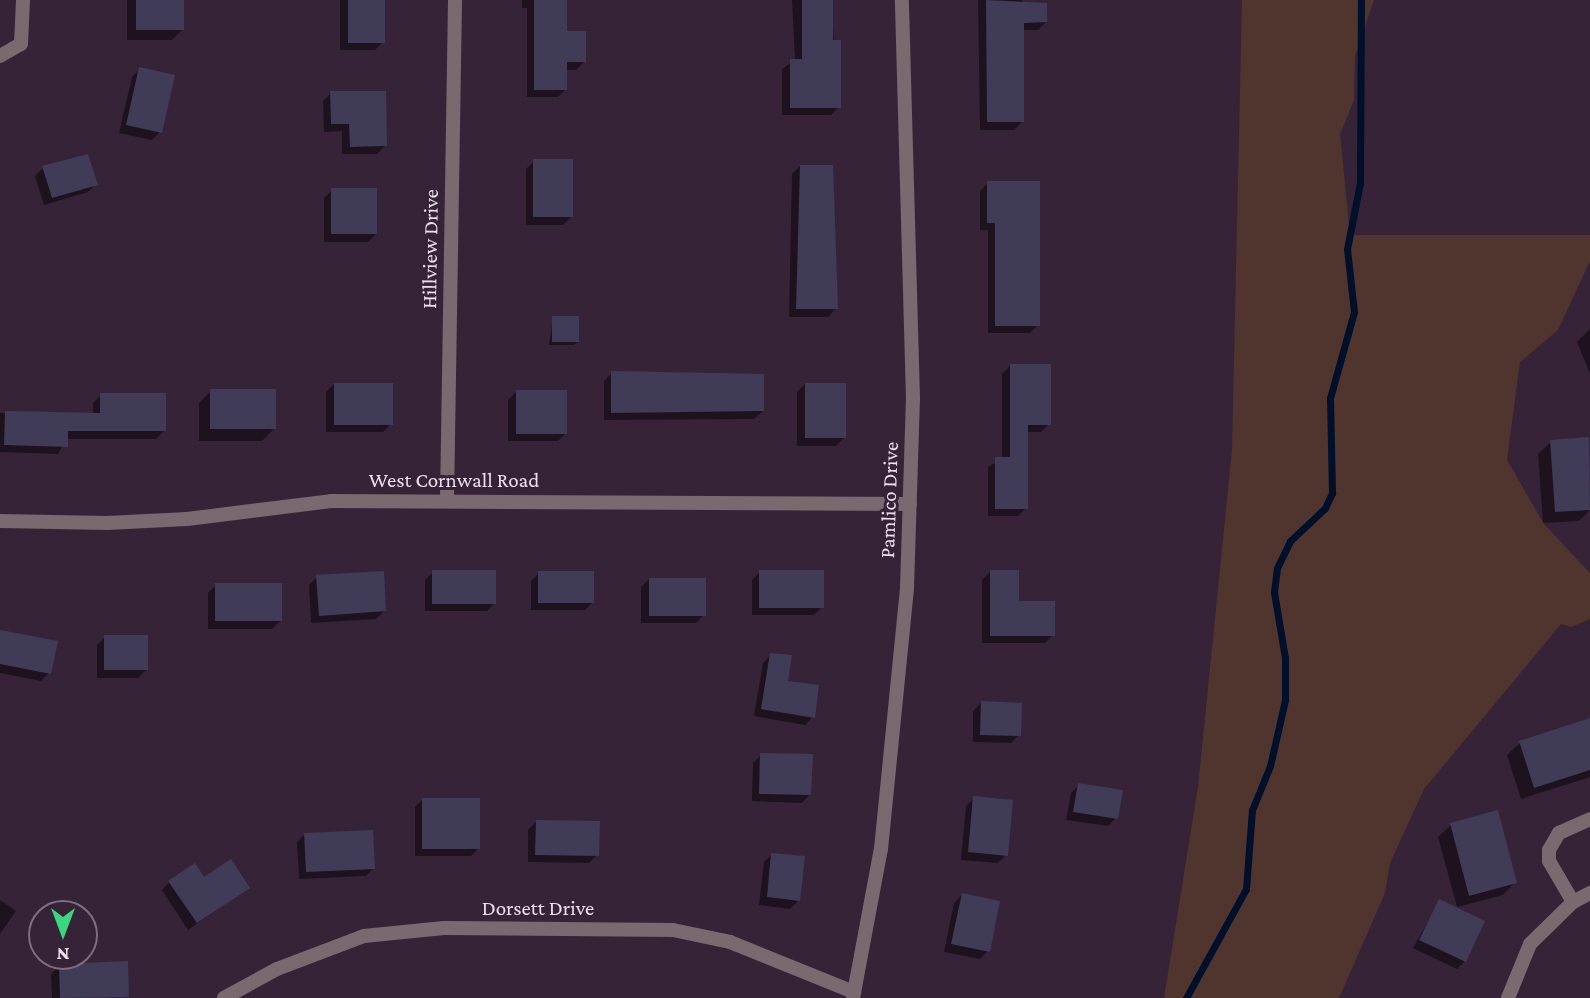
<!DOCTYPE html>
<style>
body{margin:0}
#map{position:relative;width:1590px;height:998px;overflow:hidden;background:#372338;font-family:"Crimson Pro",serif}
div>[style]{position:absolute}
[style*='--x']{left:calc(var(--x)*1px);top:calc(var(--y)*1px);width:calc(var(--w)*1px);rotate:calc(var(--a)*1deg)}
.green>*{inset:0;background:#50352f}
.shadow>*{inset:0;background:#0007}
.stream>*{height:7px;margin:-3.5px;padding:0 3.5px;transform-origin:3.5px;border-radius:3.5px;background:#00102a}
.building>*{inset:0;background:#403c57}
.street>*{height:14px;margin:-7px;padding:0 7px;transform-origin:7px;border-radius:7px;background:#7a6a6f}
span{translate:-50% -50%;white-space:nowrap;text-align:center;line-height:1.15;-webkit-text-stroke:6px #372338;paint-order:stroke}
.street-label{font-size:21px;color:#eddfed}
.north{position:absolute;left:28px;top:900px;width:70px;height:70px;box-sizing:border-box;background:#372338;border:2px solid #806e80;border-radius:50%;rotate:180deg;font-size:19px;font-weight:700;line-height:28px;text-align:center;color:#eddfed}
.north::after{content:'';display:block;margin:auto;width:24px;height:32px;background:#39d87f;clip-path:polygon(50% 0,100% 100%,50% 72%,0 100%)}
</style>
<div id="map">
<div class="green">
<i style="clip-path:polygon(1242px 0,1374px 0,1355px 56px,1354px 100px,1340px 134px,1350px 235px,1590px 235px,1590px 261px,1558px 330px,1520px 362px,1507px 460px,1544px 524px,1590px 573px,1590px 619px,1571px 627px,1561px 624px,1424px 789px,1390px 863px,1385px 893px,1339px 998px,1164px 998px,1198px 787px,1232px 450px)"></i>
</div>
<div class="shadow">
<i style="clip-path:polygon(127px 0,182px 0,182px 30px,172px 40px,127px 40px)"></i>
<i style="clip-path:polygon(340px 0,385px 0,383px 42px,375px 50px,340px 50px)"></i>
<i style="clip-path:polygon(522px 0,565px 0,566px 33px,584px 62px,576px 70px,566px 70px,566px 89px,558px 97px,527px 97px,527px 8px,522px 8px)"></i>
<i style="clip-path:polygon(792px 0,831px 0,839px 107px,831px 115px,782px 115px,782px 69px,795px 60px)"></i>
<i style="clip-path:polygon(978px 0,1022px 0,1022px 6px,1046px 22px,1038px 30px,1022px 30px,1022px 122px,1014px 130px,980px 130px)"></i>
<i style="clip-path:polygon(140px 69px,160px 132px,152px 140px,119px 133px,132px 77px)"></i>
<i style="clip-path:polygon(331px 93px,385px 146px,377px 154px,342px 154px,342px 131px,324px 132px,323px 101px)"></i>
<i style="clip-path:polygon(87px 156px,96px 184px,88px 192px,44px 205px,35px 176px,43px 168px)"></i>
<i style="clip-path:polygon(534px 161px,571px 217px,563px 225px,526px 225px,526px 169px)"></i>
<i style="clip-path:polygon(800px 166px,836px 308px,828px 317px,789px 317px,792px 174px)"></i>
<i style="clip-path:polygon(988px 183px,1038px 325px,1030px 333px,988px 333px,988px 230px,980px 230px,980px 191px)"></i>
<i style="clip-path:polygon(332px 190px,376px 234px,368px 242px,324px 242px,324px 198px)"></i>
<i style="clip-path:polygon(553px 318px,578px 342px,574px 345px,549px 345px)"></i>
<i style="clip-path:polygon(1590px 329px,1590px 374px,1577px 342px)"></i>
<i style="clip-path:polygon(1010px 366px,1049px 424px,1041px 432px,1026px 432px,1026px 508px,1018px 516px,988px 516px,988px 467px,1002px 459px,1002px 374px)"></i>
<i style="clip-path:polygon(612px 373px,763px 411px,754px 419px,604px 420px,604px 381px)"></i>
<i style="clip-path:polygon(334px 384px,391px 424px,383px 432px,326px 432px,326px 392px)"></i>
<i style="clip-path:polygon(805px 384px,844px 438px,836px 446px,797px 446px,797px 392px)"></i>
<i style="clip-path:polygon(211px 391px,274px 429px,262px 441px,199px 441px,199px 403px)"></i>
<i style="clip-path:polygon(516px 392px,566px 433px,558px 441px,508px 441px,508px 400px)"></i>
<i style="clip-path:polygon(101px 395px,164px 431px,156px 439px,66px 439px,58px 454px,0 452px,0 413px,93px 414px,93px 403px)"></i>
<i style="clip-path:polygon(1587px 439px,1590px 510px,1579px 521px,1543px 523px,1538px 454px,1551px 442px)"></i>
<i style="clip-path:polygon(433px 572px,495px 603px,487px 611px,425px 611px,425px 580px)"></i>
<i style="clip-path:polygon(760px 572px,822px 607px,814px 615px,752px 615px,752px 580px)"></i>
<i style="clip-path:polygon(990px 572px,1053px 635px,1045px 643px,982px 643px,982px 580px)"></i>
<i style="clip-path:polygon(539px 573px,593px 602px,585px 610px,531px 610px,531px 581px)"></i>
<i style="clip-path:polygon(317px 577px,384px 611px,376px 619px,311px 623px,309px 585px)"></i>
<i style="clip-path:polygon(649px 579px,704px 615px,696px 623px,641px 623px,641px 587px)"></i>
<i style="clip-path:polygon(216px 585px,280px 621px,272px 629px,208px 629px,208px 593px)"></i>
<i style="clip-path:polygon(0 634px,49px 673px,41px 681px,0 673px)"></i>
<i style="clip-path:polygon(105px 637px,146px 670px,138px 678px,97px 678px,97px 645px)"></i>
<i style="clip-path:polygon(771px 655px,813px 717px,805px 725px,754px 716px,763px 663px)"></i>
<i style="clip-path:polygon(981px 703px,1019px 735px,1011px 743px,973px 742px,973px 711px)"></i>
<i style="clip-path:polygon(1590px 720px,1590px 777px,1521px 799px,1507px 755px,1520px 743px)"></i>
<i style="clip-path:polygon(761px 755px,810px 794px,802px 803px,752px 801px,753px 763px)"></i>
<i style="clip-path:polygon(1079px 785px,1116px 818px,1108px 826px,1066px 820px,1071px 793px)"></i>
<i style="clip-path:polygon(974px 798px,1006px 855px,998px 863px,961px 860px,966px 806px)"></i>
<i style="clip-path:polygon(423px 799px,479px 848px,471px 856px,415px 856px,415px 807px)"></i>
<i style="clip-path:polygon(536px 822px,597px 855px,589px 863px,528px 862px,528px 830px)"></i>
<i style="clip-path:polygon(1451px 825px,1515px 882px,1503px 895px,1457px 907px,1438px 837px)"></i>
<i style="clip-path:polygon(305px 834px,374px 868px,366px 876px,299px 879px,297px 842px)"></i>
<i style="clip-path:polygon(772px 854px,798px 901px,790px 909px,759px 905px,764px 862px)"></i>
<i style="clip-path:polygon(203px 879px,248px 888px,188px 930px,162px 890px,169px 882px)"></i>
<i style="clip-path:polygon(962px 895px,988px 951px,980px 959px,944px 952px,954px 903px)"></i>
<i style="clip-path:polygon(0 900px,16px 911px,0 934px)"></i>
<i style="clip-path:polygon(1439px 902px,1465px 961px,1457px 969px,1413px 948px)"></i>
<i style="clip-path:polygon(59px 966px,128px 996px,52px 998px,51px 974px)"></i>
</div>
<div class="stream">
<i style="--x:1186;--y:998;--w:124;--a:-61.2"></i>
<i style="--x:1246;--y:889;--w:79;--a:-85.7"></i>
<i style="--x:1252;--y:810;--w:48;--a:-67.8"></i>
<i style="--x:1270;--y:766;--w:68;--a:-77.2"></i>
<i style="--x:1285;--y:700;--w:42;--a:-90"></i>
<i style="--x:1285;--y:658;--w:67;--a:-99.5"></i>
<i style="--x:1274;--y:592;--w:24;--a:-83"></i>
<i style="--x:1277;--y:568;--w:30;--a:-64"></i>
<i style="--x:1290;--y:541;--w:48;--a:-43.3"></i>
<i style="--x:1325;--y:508;--w:17;--a:-65"></i>
<i style="--x:1332;--y:493;--w:95;--a:-91.2"></i>
<i style="--x:1330;--y:398;--w:89;--a:-74.4"></i>
<i style="--x:1354;--y:312;--w:63;--a:-96.3"></i>
<i style="--x:1347;--y:249;--w:67;--a:-78.9"></i>
<i style="--x:1360;--y:183;--w:183;--a:-89.7"></i>
</div>
<div class="building">
<i style="clip-path:polygon(136px 0,184px 0,184px 30px,136px 30px)"></i>
<i style="clip-path:polygon(348px 0,385px 0,385px 43px,348px 43px)"></i>
<i style="clip-path:polygon(534px 0,567px 0,567px 31px,586px 31px,586px 62px,567px 62px,567px 90px,534px 90px)"></i>
<i style="clip-path:polygon(802px 0,833px 0,833px 40px,841px 40px,841px 108px,790px 108px,790px 59px,802px 59px)"></i>
<i style="clip-path:polygon(986px 0,1047px 3px,1047px 22px,1024px 23px,1024px 122px,987px 122px)"></i>
<i style="clip-path:polygon(139px 67px,175px 75px,162px 133px,126px 125px)"></i>
<i style="clip-path:polygon(330px 91px,386px 91px,387px 146px,350px 147px,349px 124px,331px 124px)"></i>
<i style="clip-path:polygon(88px 154px,98px 185px,52px 198px,42px 166px)"></i>
<i style="clip-path:polygon(533px 159px,573px 159px,573px 217px,533px 217px)"></i>
<i style="clip-path:polygon(800px 165px,833px 165px,838px 309px,796px 309px)"></i>
<i style="clip-path:polygon(987px 181px,1040px 181px,1040px 326px,995px 326px,995px 223px,987px 223px)"></i>
<i style="clip-path:polygon(331px 188px,377px 188px,377px 234px,331px 234px)"></i>
<i style="clip-path:polygon(552px 316px,579px 316px,579px 342px,552px 342px)"></i>
<i style="clip-path:polygon(1010px 364px,1051px 364px,1051px 425px,1028px 425px,1028px 509px,995px 509px,995px 457px,1010px 457px)"></i>
<i style="clip-path:polygon(611px 371px,764px 374px,764px 411px,611px 413px)"></i>
<i style="clip-path:polygon(334px 383px,393px 383px,393px 425px,334px 425px)"></i>
<i style="clip-path:polygon(805px 383px,846px 383px,846px 438px,805px 438px)"></i>
<i style="clip-path:polygon(210px 389px,276px 389px,276px 429px,210px 429px)"></i>
<i style="clip-path:polygon(516px 390px,567px 390px,567px 434px,516px 434px)"></i>
<i style="clip-path:polygon(100px 393px,166px 393px,166px 431px,68px 431px,68px 447px,4px 445px,5px 411px,100px 413px)"></i>
<i style="clip-path:polygon(1589px 437px,1590px 510px,1555px 512px,1550px 440px)"></i>
<i style="clip-path:polygon(432px 570px,496px 570px,496px 604px,432px 604px)"></i>
<i style="clip-path:polygon(759px 570px,824px 570px,824px 608px,759px 608px)"></i>
<i style="clip-path:polygon(990px 570px,1019px 570px,1019px 601px,1055px 601px,1055px 636px,990px 636px)"></i>
<i style="clip-path:polygon(384px 571px,386px 611px,319px 616px,316px 575px)"></i>
<i style="clip-path:polygon(538px 571px,594px 571px,594px 603px,538px 603px)"></i>
<i style="clip-path:polygon(649px 578px,706px 578px,706px 616px,649px 616px)"></i>
<i style="clip-path:polygon(215px 583px,282px 583px,282px 621px,215px 621px)"></i>
<i style="clip-path:polygon(0 630px,58px 641px,51px 674px,0 664px)"></i>
<i style="clip-path:polygon(104px 635px,148px 635px,148px 670px,104px 670px)"></i>
<i style="clip-path:polygon(770px 653px,792px 655px,788px 681px,819px 685px,815px 718px,761px 709px)"></i>
<i style="clip-path:polygon(981px 701px,1022px 703px,1021px 736px,980px 735px)"></i>
<i style="clip-path:polygon(1590px 718px,1590px 770px,1534px 788px,1519px 741px)"></i>
<i style="clip-path:polygon(760px 753px,813px 754px,811px 795px,759px 794px)"></i>
<i style="clip-path:polygon(1078px 783px,1123px 790px,1118px 819px,1073px 812px)"></i>
<i style="clip-path:polygon(973px 796px,1013px 800px,1008px 856px,968px 852px)"></i>
<i style="clip-path:polygon(422px 798px,480px 798px,480px 849px,422px 849px)"></i>
<i style="clip-path:polygon(1498px 810px,1517px 883px,1469px 896px,1450px 823px)"></i>
<i style="clip-path:polygon(536px 820px,600px 821px,599px 856px,535px 855px)"></i>
<i style="clip-path:polygon(373px 830px,375px 869px,306px 872px,304px 833px)"></i>
<i style="clip-path:polygon(771px 853px,805px 856px,800px 901px,767px 897px)"></i>
<i style="clip-path:polygon(231px 859px,250px 888px,197px 923px,168px 881px,195px 863px,204px 877px)"></i>
<i style="clip-path:polygon(962px 893px,1000px 901px,990px 952px,951px 944px)"></i>
<i style="clip-path:polygon(1439px 899px,1485px 921px,1466px 962px,1419px 940px)"></i>
<i style="clip-path:polygon(128px 961px,129px 997px,60px 998px,59px 964px)"></i>
</div>
<div class="street">
<i style="--x:0;--y:56;--w:24;--a:-30"></i>
<i style="--x:21;--y:44;--w:44;--a:-87.4"></i>
<i style="--x:447;--y:500;--w:500;--a:-89.08"></i>
<i style="--x:0;--y:521;--w:107;--a:1.1"></i>
<i style="--x:107;--y:523;--w:80;--a:-2.9"></i>
<i style="--x:187;--y:519;--w:145;--a:-7.1"></i>
<i style="--x:331;--y:501;--w:579;--a:0.3"></i>
<i style="--x:1573;--y:902;--w:48;--a:-120.3"></i>
<i style="--x:1549;--y:861;--w:11;--a:-90"></i>
<i style="--x:1549;--y:850;--w:20;--a:-60"></i>
<i style="--x:1559;--y:833;--w:34;--a:-24"></i>
<i style="--x:224;--y:998;--w:60;--a:-28.7"></i>
<i style="--x:277;--y:969;--w:93;--a:-20.8"></i>
<i style="--x:364;--y:936;--w:80;--a:-5.7"></i>
<i style="--x:444;--y:928;--w:229;--a:0.5"></i>
<i style="--x:673;--y:930;--w:58;--a:11.9"></i>
<i style="--x:730;--y:942;--w:134;--a:22"></i>
<i style="--x:853;--y:998;--w:152;--a:-79.4"></i>
<i style="--x:881;--y:849;--w:262;--a:-84.3"></i>
<i style="--x:907;--y:588;--w:189;--a:-88.2"></i>
<i style="--x:913;--y:399;--w:399;--a:-91.6"></i>
<i style="--x:1508;--y:998;--w:58;--a:-67.8"></i>
<i style="--x:1530;--y:944;--w:60;--a:-44.3"></i>
<i style="--x:1573;--y:902;--w:19;--a:-28"></i>
</div>
<div class="street-label">
<span style="left:430px;top:249px;rotate:-89deg">Hillview Drive</span>
<span style="left:454px;top:480px">West Cornwall Road</span>
<span style="left:889px;top:500px;rotate:-88deg">Pamlico Drive</span>
<span style="left:538px;top:908px">Dorsett Drive</span>
</div>
<div class="north">N</div>
</div>
